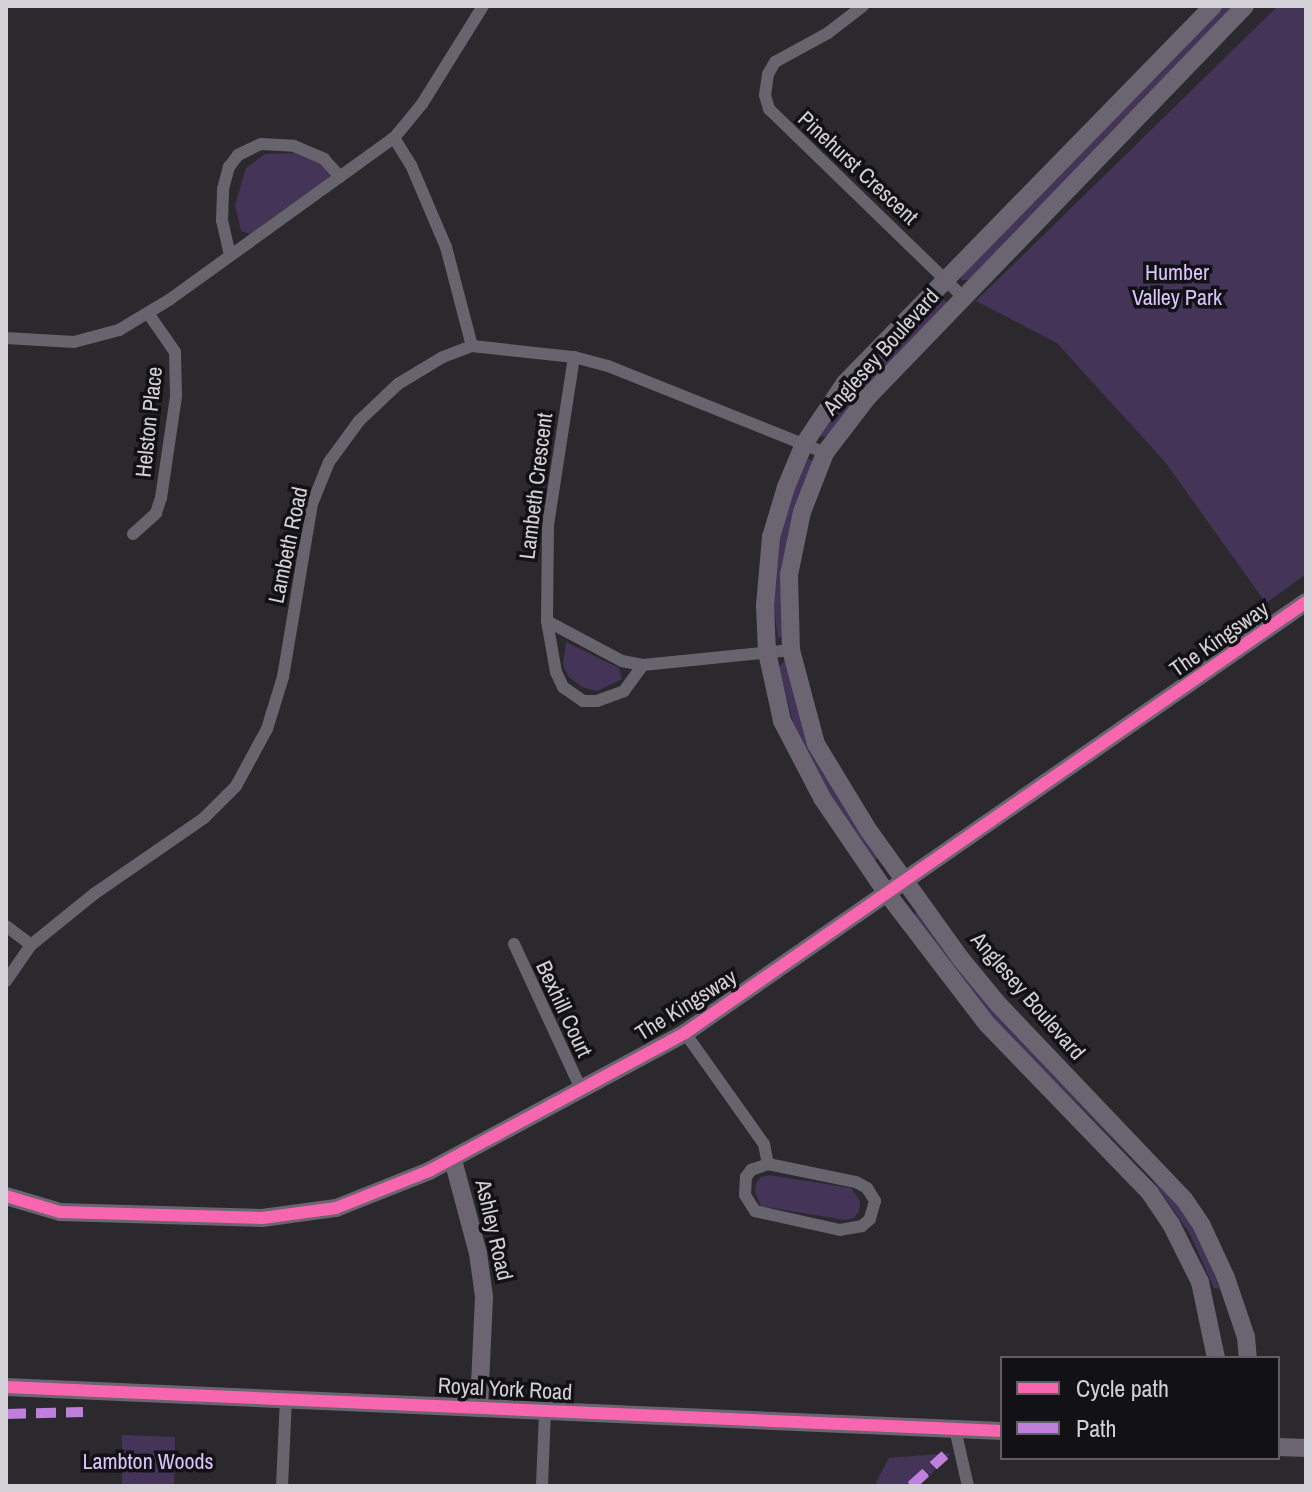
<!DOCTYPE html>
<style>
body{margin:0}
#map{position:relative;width:1312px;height:1492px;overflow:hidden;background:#2b292e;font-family:"Archivo Narrow",sans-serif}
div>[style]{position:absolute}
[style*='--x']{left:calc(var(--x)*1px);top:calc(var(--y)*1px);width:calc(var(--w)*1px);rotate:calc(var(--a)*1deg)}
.green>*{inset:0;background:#443558}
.street>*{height:12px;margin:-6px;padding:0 6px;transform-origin:6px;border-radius:6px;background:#67646d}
.secondary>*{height:18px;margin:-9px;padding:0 9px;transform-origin:9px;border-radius:9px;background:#6a6570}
.quiet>*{height:10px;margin-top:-5px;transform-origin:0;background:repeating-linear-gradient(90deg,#c07fdc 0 20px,transparent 0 30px)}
.cycleway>*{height:12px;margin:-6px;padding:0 6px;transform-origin:6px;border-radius:6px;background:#f766af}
span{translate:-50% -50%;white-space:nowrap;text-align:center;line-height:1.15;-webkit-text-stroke:7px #121115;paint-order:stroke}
.street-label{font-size:22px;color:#d3d1d7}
.park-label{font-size:22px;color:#dbc4fe}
.frame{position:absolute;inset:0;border:8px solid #d3d1d7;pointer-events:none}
.legend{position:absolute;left:1000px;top:1356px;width:280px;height:104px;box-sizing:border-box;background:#121115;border:2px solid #5f5e63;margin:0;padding:10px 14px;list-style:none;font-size:24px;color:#d3d1d7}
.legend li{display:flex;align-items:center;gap:16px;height:40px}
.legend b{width:40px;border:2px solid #5f5e63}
</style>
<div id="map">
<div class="green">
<i style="clip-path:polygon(1222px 6px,1241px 6px,970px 280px,961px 280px,962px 274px)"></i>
<i style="clip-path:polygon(1278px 6px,1306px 6px,1306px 574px,1266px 603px,1165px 462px,1057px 343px,976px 301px)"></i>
<i style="clip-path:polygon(294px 153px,326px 164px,333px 174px,250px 234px,241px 231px,235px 205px,246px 168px,265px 154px)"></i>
<i style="clip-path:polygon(940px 297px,948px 303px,826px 437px,820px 436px,841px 400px)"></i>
<i style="clip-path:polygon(809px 459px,815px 462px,782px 637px,778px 638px,773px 603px,780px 531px,804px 461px)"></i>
<i style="clip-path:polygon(566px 642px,619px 668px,622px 679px,597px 691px,582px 687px,569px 677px,563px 665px)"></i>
<i style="clip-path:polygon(785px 660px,802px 705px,882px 855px,872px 862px,857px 843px,796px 734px,779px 667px)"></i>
<i style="clip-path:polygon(920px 910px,1156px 1173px,1196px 1232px,1220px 1289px,1214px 1288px,1190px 1234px,1151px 1178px,998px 1024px,914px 914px)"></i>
<i style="clip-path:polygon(769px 1175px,851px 1188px,860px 1201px,859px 1211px,854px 1218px,845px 1220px,761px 1206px,755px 1192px,756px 1183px,761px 1177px)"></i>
<i style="clip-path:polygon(122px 1435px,175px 1437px,174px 1486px,122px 1486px)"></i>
<i style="clip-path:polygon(951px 1453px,920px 1486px,874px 1486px,889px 1458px)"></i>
</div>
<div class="street">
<i style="--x:863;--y:6;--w:44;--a:142.4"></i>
<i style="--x:828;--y:33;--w:60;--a:151.3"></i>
<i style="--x:775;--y:62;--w:14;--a:120"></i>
<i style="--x:768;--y:74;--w:21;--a:98"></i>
<i style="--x:765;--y:95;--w:15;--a:74"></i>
<i style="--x:769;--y:109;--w:270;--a:44.1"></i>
<i style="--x:394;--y:138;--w:32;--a:58"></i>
<i style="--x:411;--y:165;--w:89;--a:66.9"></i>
<i style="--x:446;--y:247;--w:102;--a:75.3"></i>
<i style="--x:230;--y:255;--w:35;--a:-103"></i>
<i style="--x:222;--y:221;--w:32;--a:-88"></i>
<i style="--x:223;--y:189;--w:23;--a:-75"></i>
<i style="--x:229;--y:167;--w:15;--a:-53"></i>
<i style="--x:238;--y:155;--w:25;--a:-26"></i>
<i style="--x:261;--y:144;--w:33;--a:3"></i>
<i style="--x:294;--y:146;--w:33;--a:23"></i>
<i style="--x:324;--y:159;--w:24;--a:48"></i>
<i style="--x:6;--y:338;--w:68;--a:3.4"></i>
<i style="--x:74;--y:342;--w:47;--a:-14.9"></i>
<i style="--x:119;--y:330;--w:58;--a:-31"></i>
<i style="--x:169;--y:300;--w:277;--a:-35.8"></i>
<i style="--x:394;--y:138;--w:44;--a:-50.5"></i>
<i style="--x:422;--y:104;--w:115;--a:-58.1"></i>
<i style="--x:574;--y:357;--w:170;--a:98.8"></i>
<i style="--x:548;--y:525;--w:96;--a:90.6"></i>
<i style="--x:547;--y:621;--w:85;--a:28.1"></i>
<i style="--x:622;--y:661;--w:21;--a:11"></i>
<i style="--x:643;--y:665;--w:149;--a:-5.8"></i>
<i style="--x:133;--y:534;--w:31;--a:-42"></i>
<i style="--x:156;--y:513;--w:16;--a:-72"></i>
<i style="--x:161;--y:498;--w:103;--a:-81.6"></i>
<i style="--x:176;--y:396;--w:44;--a:-91.3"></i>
<i style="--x:175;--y:352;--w:47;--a:-124.7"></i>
<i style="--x:547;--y:621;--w:52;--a:80"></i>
<i style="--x:556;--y:672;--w:17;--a:65"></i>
<i style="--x:563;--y:687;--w:24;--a:35"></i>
<i style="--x:583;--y:701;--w:14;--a:0"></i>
<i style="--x:597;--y:701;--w:29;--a:-20"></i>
<i style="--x:624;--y:691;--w:32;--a:-54"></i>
<i style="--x:6;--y:926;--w:31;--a:37"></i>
<i style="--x:514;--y:944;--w:160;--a:65.2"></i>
<i style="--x:6;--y:981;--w:44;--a:-55.2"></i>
<i style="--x:31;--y:945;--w:81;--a:-39"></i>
<i style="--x:94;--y:894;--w:134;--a:-34.6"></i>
<i style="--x:204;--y:818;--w:45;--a:-45"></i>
<i style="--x:236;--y:786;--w:65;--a:-61.5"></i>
<i style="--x:267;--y:729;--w:54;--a:-72.9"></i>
<i style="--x:283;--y:677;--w:175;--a:-80.5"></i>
<i style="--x:312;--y:504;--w:45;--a:-68"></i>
<i style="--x:329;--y:462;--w:51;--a:-53.8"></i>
<i style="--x:359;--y:421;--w:54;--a:-43.5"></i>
<i style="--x:398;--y:384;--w:52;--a:-31"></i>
<i style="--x:443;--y:357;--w:31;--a:-21"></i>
<i style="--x:472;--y:346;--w:103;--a:6.2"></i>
<i style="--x:574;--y:357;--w:35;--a:15"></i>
<i style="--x:608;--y:366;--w:234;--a:21.8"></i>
<i style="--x:685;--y:1033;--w:136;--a:54.6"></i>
<i style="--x:764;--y:1144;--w:20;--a:79"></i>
<i style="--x:768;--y:1164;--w:90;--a:11.6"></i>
<i style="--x:856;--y:1182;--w:13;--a:29"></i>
<i style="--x:867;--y:1188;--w:15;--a:58"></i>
<i style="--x:875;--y:1201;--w:19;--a:106"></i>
<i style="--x:870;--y:1219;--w:11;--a:139"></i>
<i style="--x:862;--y:1226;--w:22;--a:170"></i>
<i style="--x:840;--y:1230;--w:87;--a:-167.4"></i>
<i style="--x:755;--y:1211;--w:19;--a:-122"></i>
<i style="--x:745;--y:1195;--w:18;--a:-87"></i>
<i style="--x:746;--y:1177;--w:9;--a:-54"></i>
<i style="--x:751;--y:1170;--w:18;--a:-19"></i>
<i style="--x:955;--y:1429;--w:58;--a:77.2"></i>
<i style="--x:282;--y:1486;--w:87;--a:-87.4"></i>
<i style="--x:542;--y:1486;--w:74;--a:-87.7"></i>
</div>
<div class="secondary">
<i style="--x:1213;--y:6;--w:527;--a:134.31"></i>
<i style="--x:845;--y:383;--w:73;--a:123.9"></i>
<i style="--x:804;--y:444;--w:47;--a:112.7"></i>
<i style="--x:786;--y:487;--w:52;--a:106.7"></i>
<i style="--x:771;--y:537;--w:68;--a:95"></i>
<i style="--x:765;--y:605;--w:47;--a:87.6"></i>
<i style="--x:767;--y:652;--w:71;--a:77.7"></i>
<i style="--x:782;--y:721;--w:87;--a:62.5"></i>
<i style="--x:822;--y:798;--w:114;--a:55.8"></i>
<i style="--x:886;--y:892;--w:166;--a:52.6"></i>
<i style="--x:987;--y:1024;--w:235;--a:46"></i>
<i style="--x:1150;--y:1193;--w:37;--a:56"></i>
<i style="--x:1171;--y:1224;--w:65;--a:63.4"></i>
<i style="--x:1200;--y:1282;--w:78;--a:78.1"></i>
<i style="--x:1245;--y:6;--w:545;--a:133.96"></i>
<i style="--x:867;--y:398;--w:69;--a:127.4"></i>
<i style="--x:825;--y:453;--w:63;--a:111.3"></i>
<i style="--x:802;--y:512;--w:64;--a:101.7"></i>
<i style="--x:789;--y:575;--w:75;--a:88.5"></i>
<i style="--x:791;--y:650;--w:97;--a:75.1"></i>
<i style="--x:816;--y:744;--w:102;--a:58.7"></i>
<i style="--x:869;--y:831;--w:158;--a:54.3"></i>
<i style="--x:961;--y:959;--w:58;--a:50.6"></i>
<i style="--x:998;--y:1004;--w:269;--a:46.4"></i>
<i style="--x:1184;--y:1199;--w:32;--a:56"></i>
<i style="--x:1202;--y:1226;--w:57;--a:65.2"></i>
<i style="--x:1226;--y:1278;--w:62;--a:71.3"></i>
<i style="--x:1246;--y:1337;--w:21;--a:85"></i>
<i style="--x:453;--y:1160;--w:96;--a:75"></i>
<i style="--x:478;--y:1253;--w:44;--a:82.2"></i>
<i style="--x:484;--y:1297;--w:111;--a:92.6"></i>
<i style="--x:6;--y:1196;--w:56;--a:16.5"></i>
<i style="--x:60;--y:1212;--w:202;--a:1.7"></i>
<i style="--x:262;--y:1218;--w:75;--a:-7.7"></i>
<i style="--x:336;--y:1208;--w:100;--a:-21.7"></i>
<i style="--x:429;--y:1171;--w:291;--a:-28.3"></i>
<i style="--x:685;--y:1033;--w:756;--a:-34.76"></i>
<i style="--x:6;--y:1387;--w:997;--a:2.53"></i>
<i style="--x:1278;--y:1447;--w:28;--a:2"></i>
</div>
<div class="quiet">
<i style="--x:6;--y:1414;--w:77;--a:-1.5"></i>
<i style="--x:911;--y:1486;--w:46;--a:-42.4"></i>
</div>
<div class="cycleway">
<i style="--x:6;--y:1196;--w:56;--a:16.5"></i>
<i style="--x:60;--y:1212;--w:202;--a:1.7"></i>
<i style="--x:262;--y:1218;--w:75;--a:-7.7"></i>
<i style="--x:336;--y:1208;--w:100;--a:-21.7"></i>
<i style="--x:429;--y:1171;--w:291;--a:-28.3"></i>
<i style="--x:685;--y:1033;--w:756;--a:-34.76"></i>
<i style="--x:6;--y:1387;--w:997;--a:2.53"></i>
</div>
<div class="street-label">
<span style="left:858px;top:168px;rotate:43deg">Pinehurst Crescent</span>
<span style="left:881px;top:352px;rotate:-48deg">Anglesey Boulevard</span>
<span style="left:149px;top:422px;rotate:-84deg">Helston Place</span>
<span style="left:536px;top:486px;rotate:-83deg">Lambeth Crescent</span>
<span style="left:288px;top:545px;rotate:-78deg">Lambeth Road</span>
<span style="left:1219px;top:639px;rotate:-35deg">The Kingsway</span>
<span style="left:1028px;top:996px;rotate:49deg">Anglesey Boulevard</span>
<span style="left:686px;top:1005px;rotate:-32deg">The Kingsway</span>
<span style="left:564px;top:1009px;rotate:65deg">Bexhill Court</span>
<span style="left:494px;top:1230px;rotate:77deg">Ashley Road</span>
<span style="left:505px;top:1389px;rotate:3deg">Royal York Road</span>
</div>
<div class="park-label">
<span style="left:1177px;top:285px">Humber<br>Valley Park</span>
<span style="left:148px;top:1462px">Lambton Woods</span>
</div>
<div class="frame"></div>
<ul class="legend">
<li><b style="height:10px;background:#f766af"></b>Cycle path</li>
<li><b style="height:10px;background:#c07fdc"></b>Path</li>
</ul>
</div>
